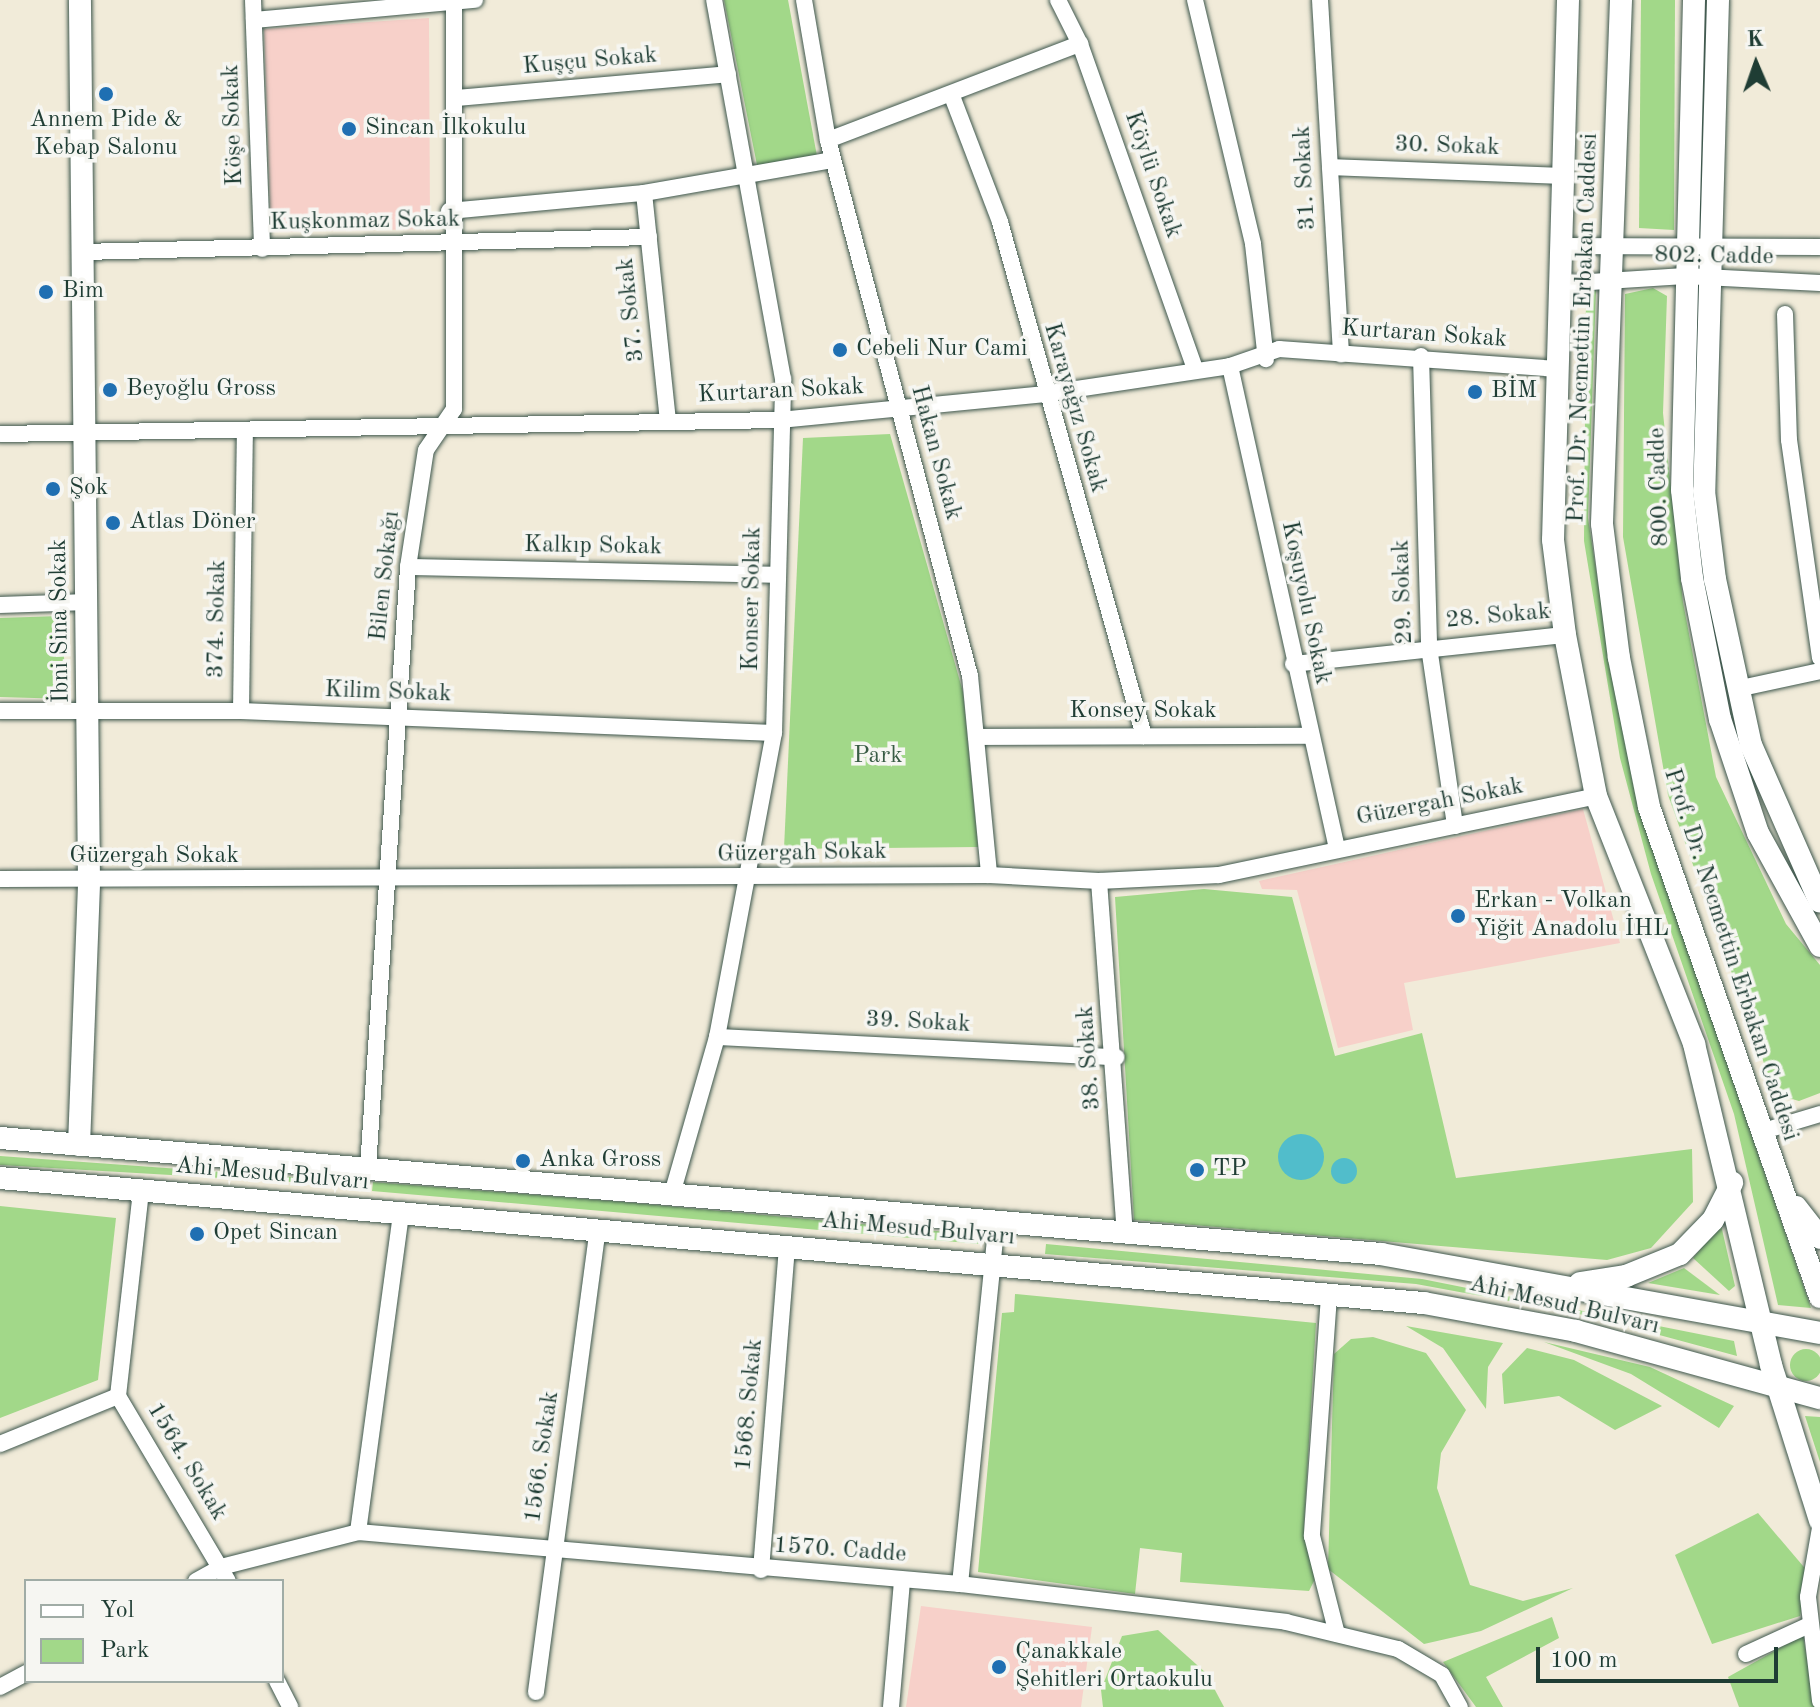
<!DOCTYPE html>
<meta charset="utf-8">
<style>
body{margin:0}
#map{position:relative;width:1820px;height:1707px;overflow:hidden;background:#f1ebd9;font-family:"Old Standard TT",serif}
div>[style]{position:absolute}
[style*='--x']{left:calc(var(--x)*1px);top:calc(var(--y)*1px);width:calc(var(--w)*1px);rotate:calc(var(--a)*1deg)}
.built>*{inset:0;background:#f7d0c9}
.green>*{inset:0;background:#a2d889}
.round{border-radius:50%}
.water>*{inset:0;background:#51bdcb}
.roads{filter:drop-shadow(0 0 2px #3e574d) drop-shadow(0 0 2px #3e574d)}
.street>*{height:16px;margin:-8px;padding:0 8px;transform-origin:8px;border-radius:8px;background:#fff}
.secondary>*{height:22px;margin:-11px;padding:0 11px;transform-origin:11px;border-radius:11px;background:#fff}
.dots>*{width:22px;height:22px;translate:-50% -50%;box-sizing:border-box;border:4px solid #f6f6f2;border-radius:50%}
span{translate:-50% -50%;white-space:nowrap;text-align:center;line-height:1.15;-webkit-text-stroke:7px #f6f6f2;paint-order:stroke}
.street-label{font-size:24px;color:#1f3d34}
.poi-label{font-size:24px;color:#1f3d34}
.left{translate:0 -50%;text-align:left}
.park-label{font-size:24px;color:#395c45}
.legend{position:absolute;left:24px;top:1579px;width:260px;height:104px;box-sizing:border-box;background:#f6f6f2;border:2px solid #a0aca6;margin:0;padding:10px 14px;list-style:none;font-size:24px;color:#1f3d34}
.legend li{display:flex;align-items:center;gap:16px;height:40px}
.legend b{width:40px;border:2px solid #a0aca6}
.north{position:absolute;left:1716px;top:24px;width:80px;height:80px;-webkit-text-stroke:6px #f6f6f2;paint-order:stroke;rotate:358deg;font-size:22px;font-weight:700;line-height:32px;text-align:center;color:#1f3d34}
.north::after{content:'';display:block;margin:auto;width:28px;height:36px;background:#1f3d34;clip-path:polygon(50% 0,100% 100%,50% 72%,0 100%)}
.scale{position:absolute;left:1536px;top:1647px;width:242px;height:36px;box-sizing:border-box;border:4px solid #1f3d34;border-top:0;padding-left:10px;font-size:24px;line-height:28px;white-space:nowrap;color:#1f3d34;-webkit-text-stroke:6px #f6f6f2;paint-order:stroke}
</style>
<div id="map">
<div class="built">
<i style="clip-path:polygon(429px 18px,430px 229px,271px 232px,264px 29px)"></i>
<i style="clip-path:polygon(1583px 809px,1620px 943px,1404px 983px,1413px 1030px,1338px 1048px,1297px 890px,1262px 889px,1259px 881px)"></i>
<i style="clip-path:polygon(921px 1606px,1092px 1627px,1081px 1707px,906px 1707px)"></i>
</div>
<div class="green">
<i style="clip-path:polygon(724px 0,788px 0,817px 156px,757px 165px)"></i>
<i style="clip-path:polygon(1641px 0,1675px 0,1674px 230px,1639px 228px)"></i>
<i style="clip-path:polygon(1653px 288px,1667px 296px,1663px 413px,1683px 602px,1716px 777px,1786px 924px,1820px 965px,1820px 1093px,1799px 1101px,1775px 1094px,1668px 795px,1623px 537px,1625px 294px)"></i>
<i style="clip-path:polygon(1586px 290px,1596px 290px,1588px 518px,1615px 693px,1647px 830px,1811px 1308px,1778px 1305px,1734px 1114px,1651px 874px,1620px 758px,1584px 541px)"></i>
<i style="clip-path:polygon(890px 434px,963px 692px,978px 847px,784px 849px,803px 438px)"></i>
<i style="clip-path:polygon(60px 616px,68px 699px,0 697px,0 618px)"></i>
<i style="clip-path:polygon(1204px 889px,1292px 897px,1335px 1056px,1422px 1033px,1456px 1178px,1692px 1149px,1693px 1202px,1651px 1248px,1607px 1260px,1134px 1220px,1115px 897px)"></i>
<i style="clip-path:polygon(0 1156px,360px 1182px,361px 1186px,0 1165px)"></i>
<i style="clip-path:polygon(373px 1182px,623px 1202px,980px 1235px,979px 1244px,372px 1191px)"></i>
<i style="clip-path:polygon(0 1206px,116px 1218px,98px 1380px,0 1418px)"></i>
<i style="clip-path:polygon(1721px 1225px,1735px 1286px,1729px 1291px,1693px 1258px)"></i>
<i style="clip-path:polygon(1046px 1244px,1422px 1279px,1734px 1341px,1737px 1356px,1589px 1316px,1416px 1284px,1045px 1254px)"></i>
<i style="clip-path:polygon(1684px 1268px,1720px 1295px,1648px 1283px)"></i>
<i style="clip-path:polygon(1015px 1294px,1316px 1323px,1304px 1526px,1315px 1579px,1309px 1591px,1180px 1582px,1182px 1553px,1140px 1548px,1135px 1594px,978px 1572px,1002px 1313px,1014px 1312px)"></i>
<i style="clip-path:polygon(1406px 1326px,1503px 1343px,1488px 1367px,1486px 1409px,1443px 1348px)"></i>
<i style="clip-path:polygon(1373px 1337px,1426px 1353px,1466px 1410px,1441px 1453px,1437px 1488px,1470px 1585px,1523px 1601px,1573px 1588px,1481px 1631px,1424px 1644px,1328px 1569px,1334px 1354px,1351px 1339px)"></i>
<i style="clip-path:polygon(1544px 1342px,1650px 1367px,1734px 1406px,1719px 1428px,1631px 1374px)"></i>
<i style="clip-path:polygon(1527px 1348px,1574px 1360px,1662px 1406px,1615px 1430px,1559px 1396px,1504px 1404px,1502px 1374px)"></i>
<i class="round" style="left:1790px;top:1349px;width:32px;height:32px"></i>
<i style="clip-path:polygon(1805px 1416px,1820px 1417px,1820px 1462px)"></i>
<i style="clip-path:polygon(1758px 1513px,1809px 1573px,1800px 1616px,1712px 1644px,1675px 1555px)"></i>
<i style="clip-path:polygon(1552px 1617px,1559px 1638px,1486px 1677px,1503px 1707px,1476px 1707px,1443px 1662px)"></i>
<i style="clip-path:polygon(1158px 1630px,1206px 1673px,1224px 1707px,1103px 1707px,1101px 1690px,1122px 1636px)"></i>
<i style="clip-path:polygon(1803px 1635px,1815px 1707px,1739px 1707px,1728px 1677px)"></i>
</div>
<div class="water">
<i class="round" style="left:1278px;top:1134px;width:46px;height:46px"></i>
<i class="round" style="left:1331px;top:1158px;width:26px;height:26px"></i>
</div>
<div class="roads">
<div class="street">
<i style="--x:253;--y:0;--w:249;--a:87.9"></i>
<i style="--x:804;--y:0;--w:142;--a:80.3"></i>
<i style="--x:828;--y:140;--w:554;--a:75.16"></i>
<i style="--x:970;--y:676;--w:200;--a:84.5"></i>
<i style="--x:1058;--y:0;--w:49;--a:63.4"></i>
<i style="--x:1080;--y:44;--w:345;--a:70.5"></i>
<i style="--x:1195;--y:0;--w:251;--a:76.6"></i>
<i style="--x:1253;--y:244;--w:116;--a:83.6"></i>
<i style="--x:1320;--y:0;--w:355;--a:86.6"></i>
<i style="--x:254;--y:20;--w:222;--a:-5.2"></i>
<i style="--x:952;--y:96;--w:135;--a:69.1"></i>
<i style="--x:1000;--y:222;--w:534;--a:74.35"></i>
<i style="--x:456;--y:98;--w:273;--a:-5"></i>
<i style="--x:828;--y:140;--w:270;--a:-20.9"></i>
<i style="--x:1330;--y:167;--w:232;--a:2.2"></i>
<i style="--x:644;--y:193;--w:230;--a:84"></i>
<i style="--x:449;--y:211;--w:196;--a:-5.3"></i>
<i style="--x:644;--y:193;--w:192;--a:-9.9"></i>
<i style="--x:1560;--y:246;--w:260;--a:0.2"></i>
<i style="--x:83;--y:252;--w:566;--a:-1.52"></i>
<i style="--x:1559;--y:284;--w:126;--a:-3.6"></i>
<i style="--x:1685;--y:276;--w:135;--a:3"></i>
<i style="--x:1785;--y:314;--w:126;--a:88.2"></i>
<i style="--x:1789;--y:440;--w:220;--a:81.9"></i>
<i style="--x:1421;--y:356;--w:291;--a:88.4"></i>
<i style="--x:1429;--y:647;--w:181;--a:81.7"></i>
<i style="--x:1230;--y:366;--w:494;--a:77.5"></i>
<i style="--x:0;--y:434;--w:780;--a:-1.03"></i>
<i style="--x:780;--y:420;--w:264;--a:-5.6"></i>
<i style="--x:1043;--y:394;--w:189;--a:-8.5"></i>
<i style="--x:1230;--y:366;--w:52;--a:-19.1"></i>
<i style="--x:1279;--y:349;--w:279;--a:4.1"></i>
<i style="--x:408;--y:567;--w:369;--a:1.2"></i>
<i style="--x:0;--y:605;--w:87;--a:-2"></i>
<i style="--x:1293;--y:664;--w:274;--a:-6.1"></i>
<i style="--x:1737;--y:689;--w:85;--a:-12.2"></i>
<i style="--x:0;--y:711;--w:241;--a:0"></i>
<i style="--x:241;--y:711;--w:533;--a:2.36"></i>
<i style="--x:241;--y:711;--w:280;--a:-89.2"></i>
<i style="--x:976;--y:737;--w:334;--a:-0.2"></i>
<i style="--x:0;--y:879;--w:989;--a:-0.23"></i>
<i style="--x:989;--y:875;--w:110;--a:3.1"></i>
<i style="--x:1099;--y:881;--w:120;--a:-2.9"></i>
<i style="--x:1219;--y:875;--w:385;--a:-11.8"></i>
<i style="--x:1099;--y:881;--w:353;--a:85.8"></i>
<i style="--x:717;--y:1037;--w:400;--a:2.9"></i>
<i style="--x:1760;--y:1132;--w:63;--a:-16.7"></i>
<i style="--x:368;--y:1168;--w:602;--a:-86.19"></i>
<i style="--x:408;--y:567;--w:118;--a:-81.3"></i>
<i style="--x:426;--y:450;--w:50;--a:-55.7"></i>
<i style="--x:454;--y:409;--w:409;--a:-90"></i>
<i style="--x:672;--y:1194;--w:163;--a:-74"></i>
<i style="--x:717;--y:1037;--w:309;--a:-79.4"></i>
<i style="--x:774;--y:733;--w:354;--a:-88.5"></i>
<i style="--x:783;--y:379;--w:385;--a:-100.3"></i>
<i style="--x:1329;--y:1296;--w:241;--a:94.1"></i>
<i style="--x:1312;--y:1536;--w:101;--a:75.7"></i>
<i style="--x:118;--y:1396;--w:207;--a:-83.6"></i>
<i style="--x:0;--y:1444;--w:127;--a:-22.1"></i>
<i style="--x:118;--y:1396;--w:215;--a:59.3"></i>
<i style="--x:1820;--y:1528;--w:70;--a:99.9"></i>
<i style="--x:1808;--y:1597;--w:105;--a:83.4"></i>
<i style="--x:358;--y:1532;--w:323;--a:-82.3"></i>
<i style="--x:761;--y:1570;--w:326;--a:-85.4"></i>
<i style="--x:196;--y:1581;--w:29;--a:-29"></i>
<i style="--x:221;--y:1567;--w:141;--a:-14.3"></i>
<i style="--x:358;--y:1532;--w:604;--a:4.94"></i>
<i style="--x:960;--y:1584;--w:328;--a:6.6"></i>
<i style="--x:1286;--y:1622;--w:115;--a:13.6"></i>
<i style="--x:1398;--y:1649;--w:51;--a:30.6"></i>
<i style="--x:1442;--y:1675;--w:37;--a:61"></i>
<i style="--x:960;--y:1584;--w:364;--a:-84.2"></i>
<i style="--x:1746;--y:1654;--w:69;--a:-24.7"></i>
<i style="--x:277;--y:1681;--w:29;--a:63"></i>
<i style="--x:0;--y:1687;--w:30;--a:-28"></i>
<i style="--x:536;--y:1692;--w:467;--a:-82.4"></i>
<i style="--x:891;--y:1707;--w:127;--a:-85"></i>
</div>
<div class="secondary">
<i style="--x:1568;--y:0;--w:540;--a:91.59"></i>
<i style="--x:1553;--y:540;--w:96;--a:82.8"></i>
<i style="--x:1565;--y:635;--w:164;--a:79.1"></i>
<i style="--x:1596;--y:796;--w:267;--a:68.4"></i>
<i style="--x:1694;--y:1044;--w:330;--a:76.5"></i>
<i style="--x:1771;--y:1365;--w:163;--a:72.5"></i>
<i style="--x:1621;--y:0;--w:524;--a:92.08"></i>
<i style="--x:1602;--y:524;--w:135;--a:82.8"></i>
<i style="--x:1619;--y:658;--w:152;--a:78.6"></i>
<i style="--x:1649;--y:807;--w:519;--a:70.76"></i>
<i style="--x:1694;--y:0;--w:490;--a:91.4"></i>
<i style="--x:1682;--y:490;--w:89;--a:83.5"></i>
<i style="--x:1692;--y:578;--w:144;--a:78.8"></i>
<i style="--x:1720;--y:719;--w:120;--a:71.6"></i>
<i style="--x:1758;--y:833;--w:129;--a:61.2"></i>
<i style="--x:1718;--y:0;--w:491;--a:91.6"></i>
<i style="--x:1704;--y:491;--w:89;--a:82.9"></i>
<i style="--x:1715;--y:579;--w:170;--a:77.8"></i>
<i style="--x:1751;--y:745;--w:171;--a:66.3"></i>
<i style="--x:0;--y:1138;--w:1386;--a:4.8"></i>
<i style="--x:1381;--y:1254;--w:446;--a:10.2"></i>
<i style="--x:79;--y:1145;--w:264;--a:-87.8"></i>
<i style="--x:89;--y:881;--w:881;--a:-90.59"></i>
<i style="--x:0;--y:1178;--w:1429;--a:5.02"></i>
<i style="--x:1424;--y:1303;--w:155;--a:10.4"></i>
<i style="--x:1576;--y:1331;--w:253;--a:15.4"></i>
<i style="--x:1796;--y:1207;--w:39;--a:52"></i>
<i style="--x:1580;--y:1283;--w:47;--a:-8.7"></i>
<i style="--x:1626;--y:1276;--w:58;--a:-22.2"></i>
<i style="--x:1680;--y:1254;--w:47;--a:-45.9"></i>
<i style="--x:1713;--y:1220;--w:42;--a:-62.8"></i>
</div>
</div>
<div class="dots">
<i style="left:106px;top:94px;background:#1f6fb2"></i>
<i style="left:349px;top:129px;background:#1f6fb2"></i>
<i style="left:46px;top:292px;background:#1f6fb2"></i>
<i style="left:840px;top:350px;background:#1f6fb2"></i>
<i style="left:110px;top:390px;background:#1f6fb2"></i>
<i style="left:1475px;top:392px;background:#1f6fb2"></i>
<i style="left:53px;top:489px;background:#1f6fb2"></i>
<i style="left:113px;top:523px;background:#1f6fb2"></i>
<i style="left:1458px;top:916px;background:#1f6fb2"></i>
<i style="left:523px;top:1161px;background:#1f6fb2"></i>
<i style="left:1197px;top:1170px;background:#1f6fb2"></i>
<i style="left:197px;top:1234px;background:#1f6fb2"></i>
<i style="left:999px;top:1667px;background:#1f6fb2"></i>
</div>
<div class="street-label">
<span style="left:590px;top:62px;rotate:-5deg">Kuşçu Sokak</span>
<span style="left:234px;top:125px;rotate:-92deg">Köşe Sokak</span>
<span style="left:1447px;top:147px;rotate:2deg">30. Sokak</span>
<span style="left:1152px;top:175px;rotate:71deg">Köylü Sokak</span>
<span style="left:1306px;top:178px;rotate:-93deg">31. Sokak</span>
<span style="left:365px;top:222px;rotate:-1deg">Kuşkonmaz Sokak</span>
<span style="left:1714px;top:257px;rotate:1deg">802. Cadde</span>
<span style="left:632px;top:310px;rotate:-96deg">37. Sokak</span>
<span style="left:1584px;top:328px;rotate:-88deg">Prof. Dr. Necmettin Erbakan Caddesi</span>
<span style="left:1424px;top:335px;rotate:4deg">Kurtaran Sokak</span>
<span style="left:781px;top:392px;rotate:-3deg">Kurtaran Sokak</span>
<span style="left:1074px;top:408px;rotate:74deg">Karayağız Sokak</span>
<span style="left:935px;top:453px;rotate:75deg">Hakan Sokak</span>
<span style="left:1660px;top:487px;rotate:-92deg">800. Cadde</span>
<span style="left:593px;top:547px;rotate:1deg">Kalkıp Sokak</span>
<span style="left:386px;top:576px;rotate:-84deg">Bilen Sokağı</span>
<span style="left:1404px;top:592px;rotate:-92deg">29. Sokak</span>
<span style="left:753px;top:599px;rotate:-89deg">Konser Sokak</span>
<span style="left:1305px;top:603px;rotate:78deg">Koşuyolu Sokak</span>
<span style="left:1498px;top:617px;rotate:-5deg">28. Sokak</span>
<span style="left:218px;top:619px;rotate:-89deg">374. Sokak</span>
<span style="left:61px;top:621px;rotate:-91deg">İbni Sina Sokak</span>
<span style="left:388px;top:693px;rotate:2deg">Kilim Sokak</span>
<span style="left:1143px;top:712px">Konsey Sokak</span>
<span style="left:1440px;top:803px;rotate:-11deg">Güzergah Sokak</span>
<span style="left:802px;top:854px;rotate:-1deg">Güzergah Sokak</span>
<span style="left:154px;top:857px">Güzergah Sokak</span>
<span style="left:1730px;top:955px;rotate:72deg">Prof. Dr. Necmettin Erbakan Caddesi</span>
<span style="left:918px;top:1023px;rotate:3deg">39. Sokak</span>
<span style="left:1090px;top:1058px;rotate:-94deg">38. Sokak</span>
<span style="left:272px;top:1175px;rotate:5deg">Ahi Mesud Bulvarı</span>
<span style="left:918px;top:1230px;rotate:5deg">Ahi Mesud Bulvarı</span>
<span style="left:1564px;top:1306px;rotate:13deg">Ahi Mesud Bulvarı</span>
<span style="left:750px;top:1405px;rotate:-85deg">1568. Sokak</span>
<span style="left:543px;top:1457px;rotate:-82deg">1566. Sokak</span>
<span style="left:186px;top:1462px;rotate:59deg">1564. Sokak</span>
<span style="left:840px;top:1551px;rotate:4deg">1570. Cadde</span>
</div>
<div class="poi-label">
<span style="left:106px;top:135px">Annem Pide &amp;<br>Kebap Salonu</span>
<span class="left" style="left:365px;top:129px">Sincan İlkokulu</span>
<span class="left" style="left:62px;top:292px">Bim</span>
<span class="left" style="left:856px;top:350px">Cebeli Nur Cami</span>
<span class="left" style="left:126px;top:390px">Beyoğlu Gross</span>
<span class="left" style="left:1491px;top:392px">BİM</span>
<span class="left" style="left:69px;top:489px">Şok</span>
<span class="left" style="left:129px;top:523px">Atlas Döner</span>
<span class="left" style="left:1474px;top:916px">Erkan - Volkan<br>Yiğit Anadolu İHL</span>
<span class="left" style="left:539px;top:1161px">Anka Gross</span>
<span class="left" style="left:1213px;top:1170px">TP</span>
<span class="left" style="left:213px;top:1234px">Opet Sincan</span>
<span class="left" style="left:1015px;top:1667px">Çanakkale<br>Şehitleri Ortaokulu</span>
</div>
<div class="park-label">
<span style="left:878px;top:757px">Park</span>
</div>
<ul class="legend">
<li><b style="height:10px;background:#fff"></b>Yol</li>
<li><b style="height:22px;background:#a2d889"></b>Park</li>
</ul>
<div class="north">K</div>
<div class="scale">100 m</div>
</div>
